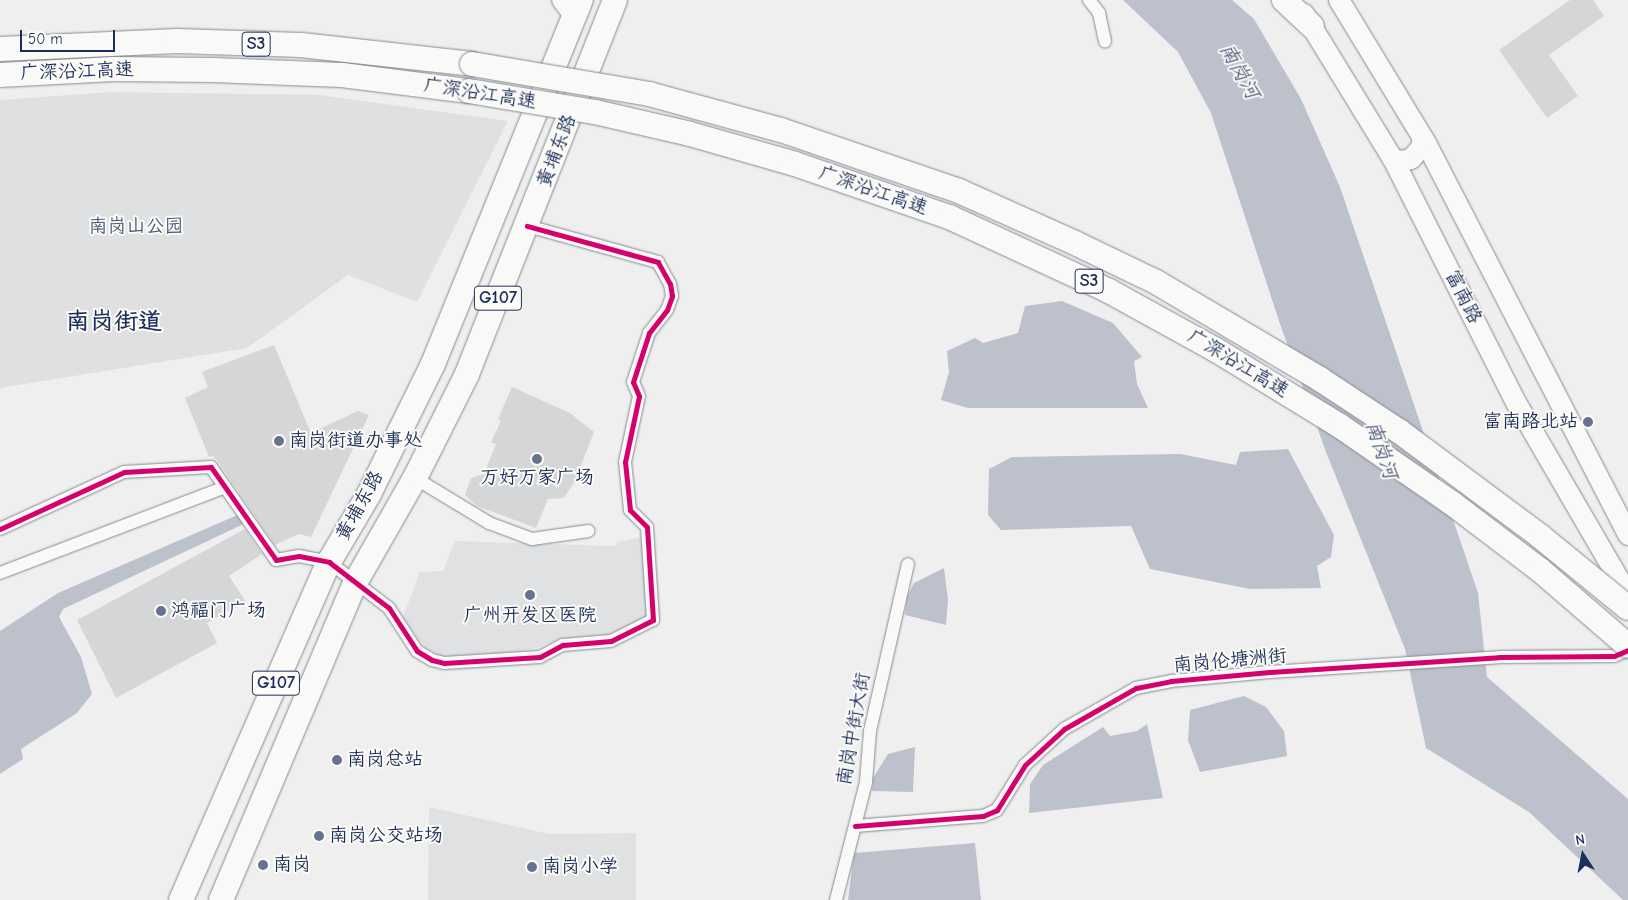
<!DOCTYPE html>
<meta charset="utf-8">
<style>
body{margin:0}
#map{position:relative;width:1628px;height:900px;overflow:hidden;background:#efefef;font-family:"Comic Neue","LXGW WenKai TC",sans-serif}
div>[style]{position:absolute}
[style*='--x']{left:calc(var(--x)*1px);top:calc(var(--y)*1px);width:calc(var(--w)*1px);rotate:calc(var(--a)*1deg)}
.built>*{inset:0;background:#dfe1e2}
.green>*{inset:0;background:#dee0e2}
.water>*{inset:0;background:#bdc1cc}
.building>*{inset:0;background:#d5d6d8}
.roads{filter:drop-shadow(0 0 1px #868a93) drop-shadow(0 0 1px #868a93)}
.street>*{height:12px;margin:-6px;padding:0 6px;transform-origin:6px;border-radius:6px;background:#f9f9f8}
.secondary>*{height:18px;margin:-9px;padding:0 9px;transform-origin:9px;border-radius:9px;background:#f9f9f8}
.primary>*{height:20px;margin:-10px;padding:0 10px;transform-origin:10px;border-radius:10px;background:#f9f9f8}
.highway>*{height:24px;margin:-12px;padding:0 12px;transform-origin:12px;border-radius:12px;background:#f9f9f8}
.bridges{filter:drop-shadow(0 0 1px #868a93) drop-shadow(0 0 1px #868a93)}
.highway-bridge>*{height:24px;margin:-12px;padding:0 12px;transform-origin:12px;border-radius:12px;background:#f9f9f8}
.cycleway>*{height:5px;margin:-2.5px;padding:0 2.5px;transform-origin:2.5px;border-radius:2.5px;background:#d6006c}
.dots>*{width:14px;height:14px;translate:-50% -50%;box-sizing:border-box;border:2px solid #fdfcf7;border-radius:50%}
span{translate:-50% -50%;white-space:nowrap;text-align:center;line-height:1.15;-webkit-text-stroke:4px #fdfcf7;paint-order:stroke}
.shield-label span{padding:1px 4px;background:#fdfcf7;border:1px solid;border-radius:4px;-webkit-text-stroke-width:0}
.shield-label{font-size:18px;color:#1b2f5e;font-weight:700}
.street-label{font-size:19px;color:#1b2f5e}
.park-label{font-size:19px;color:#48587c}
.poi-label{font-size:19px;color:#1b2f5e}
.right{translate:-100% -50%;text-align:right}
.left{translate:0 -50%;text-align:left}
.water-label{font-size:20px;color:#4c5b7f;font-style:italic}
.district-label{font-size:24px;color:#1b2f5e;font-weight:700}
.north{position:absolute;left:1558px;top:830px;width:50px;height:50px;-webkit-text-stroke:4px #fdfcf7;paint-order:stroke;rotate:349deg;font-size:14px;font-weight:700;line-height:20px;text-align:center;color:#1b2f5e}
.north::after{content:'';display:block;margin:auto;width:18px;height:22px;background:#1b2f5e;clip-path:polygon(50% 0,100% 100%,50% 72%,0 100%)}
.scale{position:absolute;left:20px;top:30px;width:95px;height:22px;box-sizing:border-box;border:2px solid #1b2f5e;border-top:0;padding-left:6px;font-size:15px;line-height:18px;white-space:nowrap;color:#1b2f5e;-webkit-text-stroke:4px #fdfcf7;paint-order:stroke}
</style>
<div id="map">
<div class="built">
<i style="clip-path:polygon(644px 537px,650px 618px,615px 634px,560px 639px,528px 651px,442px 657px,425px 648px,403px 617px,420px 572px,443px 571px,455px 541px,616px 546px,617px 542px)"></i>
<i style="clip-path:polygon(429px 807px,549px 834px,636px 833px,636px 900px,428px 900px)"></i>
</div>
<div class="green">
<i style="clip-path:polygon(111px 92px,320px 95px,508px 121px,417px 302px,348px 275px,247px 348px,0 388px,0 100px)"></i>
</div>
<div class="water">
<i style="clip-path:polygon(1123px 0,1232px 0,1254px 19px,1301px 99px,1340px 187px,1478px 593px,1487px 677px,1628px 799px,1628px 900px,1623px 900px,1529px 812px,1426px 748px,1405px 649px,1326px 452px,1280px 324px,1211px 113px,1178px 52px)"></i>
<i style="clip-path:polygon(1062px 301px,1113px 323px,1142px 357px,1134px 361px,1137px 384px,1148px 408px,968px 408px,941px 400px,949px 372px,947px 351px,975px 338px,983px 343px,1018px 333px,1025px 306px)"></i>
<i style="clip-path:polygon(1288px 449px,1334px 535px,1331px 557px,1317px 566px,1321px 588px,1250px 589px,1150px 569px,1131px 526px,1001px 530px,988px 515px,989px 469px,1012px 457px,1180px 454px,1236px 465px,1240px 452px)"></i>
<i style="clip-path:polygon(242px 513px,248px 522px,63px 609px,59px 617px,81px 657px,92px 694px,77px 713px,21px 749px,23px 759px,0 774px,0 631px,58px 593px)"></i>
<i style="clip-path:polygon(944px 568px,948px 600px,946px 625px,905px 615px,907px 597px,914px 583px)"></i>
<i style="clip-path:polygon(1244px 696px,1266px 707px,1284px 731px,1287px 756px,1200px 772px,1188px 740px,1190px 710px)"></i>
<i style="clip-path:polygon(1147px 724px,1163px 798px,1029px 813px,1030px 784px,1043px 765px,1103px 727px,1110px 736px,1137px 731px)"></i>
<i style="clip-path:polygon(915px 747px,913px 792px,872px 791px,873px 778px,888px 754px)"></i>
<i style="clip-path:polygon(975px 843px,981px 900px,848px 900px,854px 853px)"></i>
</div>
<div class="building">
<i style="clip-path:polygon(1570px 0,1593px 0,1604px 16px,1549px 55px,1578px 96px,1547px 118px,1499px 50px)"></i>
<i style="clip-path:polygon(274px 345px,311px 433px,358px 411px,369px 415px,311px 537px,299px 534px,275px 545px,218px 462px,213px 456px,209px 457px,185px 398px,208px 387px,202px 372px)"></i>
<i style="clip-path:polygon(512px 387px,570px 413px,594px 432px,575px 481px,564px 498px,548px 499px,536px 528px,477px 506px,465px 495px,471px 478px,484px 474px,496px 444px,491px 442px,501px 421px,498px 419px)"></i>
<i style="clip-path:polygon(245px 529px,262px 554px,229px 576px,246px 602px,207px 623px,217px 643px,116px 698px,77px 620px)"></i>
</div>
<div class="roads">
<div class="street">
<i style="--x:1089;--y:0;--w:16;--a:52"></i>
<i style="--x:1099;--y:13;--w:29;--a:78"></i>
<i style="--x:415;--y:478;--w:87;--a:31.3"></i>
<i style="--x:489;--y:523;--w:46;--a:20.4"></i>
<i style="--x:532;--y:539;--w:57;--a:-8.1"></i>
<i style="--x:0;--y:529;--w:136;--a:-24.7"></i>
<i style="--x:124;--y:472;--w:87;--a:-3.3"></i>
<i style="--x:211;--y:467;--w:113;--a:55"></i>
<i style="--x:276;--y:560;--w:23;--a:-10"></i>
<i style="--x:299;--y:556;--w:31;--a:11"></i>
<i style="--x:329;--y:562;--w:76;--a:37.5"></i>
<i style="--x:389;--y:608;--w:51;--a:56.9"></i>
<i style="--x:417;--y:651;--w:17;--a:31"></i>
<i style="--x:432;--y:660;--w:12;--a:14"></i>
<i style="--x:444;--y:663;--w:96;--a:-3.6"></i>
<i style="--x:540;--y:657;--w:26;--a:-28"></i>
<i style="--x:563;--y:645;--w:48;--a:-4.8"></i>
<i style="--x:611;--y:641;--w:47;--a:-26.6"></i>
<i style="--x:653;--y:620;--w:93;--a:-93.7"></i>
<i style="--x:647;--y:527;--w:24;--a:-135"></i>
<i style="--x:630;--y:510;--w:48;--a:-95.9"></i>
<i style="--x:625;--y:462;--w:67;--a:-78"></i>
<i style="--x:639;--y:396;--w:15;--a:-113"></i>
<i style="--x:633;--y:382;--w:52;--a:-71.9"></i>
<i style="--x:649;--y:333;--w:29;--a:-52"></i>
<i style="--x:667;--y:310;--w:15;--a:-70"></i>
<i style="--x:672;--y:296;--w:12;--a:-99"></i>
<i style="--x:670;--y:284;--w:25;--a:-119"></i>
<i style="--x:658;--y:262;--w:136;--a:-164.6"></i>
<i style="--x:0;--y:573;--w:241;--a:-20.9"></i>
<i style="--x:855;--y:826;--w:128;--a:-4.5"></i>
<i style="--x:983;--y:816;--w:15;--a:-23"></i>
<i style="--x:997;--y:810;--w:53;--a:-58.1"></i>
<i style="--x:1025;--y:765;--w:53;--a:-42.7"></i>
<i style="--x:1064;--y:729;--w:83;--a:-29.7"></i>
<i style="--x:1136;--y:688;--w:36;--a:-11"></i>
<i style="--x:1171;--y:681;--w:99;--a:-5.2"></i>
<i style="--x:1270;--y:672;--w:229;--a:-3.7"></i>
<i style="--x:1499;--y:657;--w:115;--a:-0.5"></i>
<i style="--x:1614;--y:656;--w:15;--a:-23"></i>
<i style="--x:836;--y:900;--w:122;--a:-75.7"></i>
<i style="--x:866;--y:782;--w:51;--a:-85.5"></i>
<i style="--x:870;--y:731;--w:171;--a:-77.2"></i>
</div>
<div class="secondary">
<i style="--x:561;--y:0;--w:20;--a:53"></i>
</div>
<div class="primary">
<i style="--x:1339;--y:0;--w:167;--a:58.7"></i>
<i style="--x:1426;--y:143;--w:441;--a:62.7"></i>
<i style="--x:1304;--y:14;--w:170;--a:58.5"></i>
<i style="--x:1393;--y:159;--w:275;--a:63.2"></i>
<i style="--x:1517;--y:404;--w:221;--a:59.8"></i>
<i style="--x:1393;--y:159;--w:9;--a:13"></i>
<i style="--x:1402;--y:161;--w:9;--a:-13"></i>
<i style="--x:1411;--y:159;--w:15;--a:-48"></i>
<i style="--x:1421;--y:148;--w:10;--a:-79"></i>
</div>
<div class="highway">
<i style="--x:1284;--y:0;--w:38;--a:43"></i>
<i style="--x:0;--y:49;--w:177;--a:-2.6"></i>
<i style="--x:177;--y:41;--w:124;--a:1.8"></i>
<i style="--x:301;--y:45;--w:172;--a:6.3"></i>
<i style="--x:0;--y:75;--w:114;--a:-3"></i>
<i style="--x:114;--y:69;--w:98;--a:0.6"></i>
<i style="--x:212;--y:70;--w:130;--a:2.2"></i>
<i style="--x:342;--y:75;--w:128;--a:7.2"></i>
<i style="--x:181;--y:900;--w:369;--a:-66.4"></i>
<i style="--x:329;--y:562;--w:79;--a:-59.5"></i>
<i style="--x:369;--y:494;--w:145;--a:-63.8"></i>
<i style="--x:433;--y:364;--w:393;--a:-67.9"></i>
<i style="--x:221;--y:900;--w:344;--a:-67.1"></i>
<i style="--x:355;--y:583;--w:121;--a:-60.3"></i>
<i style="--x:415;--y:478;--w:116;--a:-63.4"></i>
<i style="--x:467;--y:374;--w:402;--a:-68.4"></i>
</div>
</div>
<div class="bridges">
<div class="highway-bridge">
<i style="--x:472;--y:64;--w:180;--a:9.6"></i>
<i style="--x:649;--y:94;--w:137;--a:15.3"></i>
<i style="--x:781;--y:130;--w:188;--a:18.9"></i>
<i style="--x:959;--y:191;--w:127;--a:24.1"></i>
<i style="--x:1075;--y:243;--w:90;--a:25.7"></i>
<i style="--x:1156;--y:282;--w:191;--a:30.6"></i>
<i style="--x:1320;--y:379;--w:95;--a:33.4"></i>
<i style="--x:1399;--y:431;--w:177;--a:36.7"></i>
<i style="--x:1541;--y:537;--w:112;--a:39.2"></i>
<i style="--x:469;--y:91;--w:128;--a:9.5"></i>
<i style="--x:595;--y:112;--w:98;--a:13"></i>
<i style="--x:690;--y:134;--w:109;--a:15.9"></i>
<i style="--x:795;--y:164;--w:163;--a:19"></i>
<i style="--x:949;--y:217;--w:176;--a:24.8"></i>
<i style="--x:1109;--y:291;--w:122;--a:28.9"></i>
<i style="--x:1216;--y:350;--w:145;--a:31.5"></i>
<i style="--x:1340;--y:426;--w:137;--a:34.6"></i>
<i style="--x:1453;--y:504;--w:109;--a:37.2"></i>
<i style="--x:1540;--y:570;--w:116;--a:40.8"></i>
</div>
</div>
<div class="cycleway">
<i style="--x:0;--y:529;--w:136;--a:-24.7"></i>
<i style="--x:124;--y:472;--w:87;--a:-3.3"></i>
<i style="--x:211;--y:467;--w:113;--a:55"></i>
<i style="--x:276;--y:560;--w:23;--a:-10"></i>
<i style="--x:299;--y:556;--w:31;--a:11"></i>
<i style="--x:329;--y:562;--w:76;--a:37.5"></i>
<i style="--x:389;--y:608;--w:51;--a:56.9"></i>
<i style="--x:417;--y:651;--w:17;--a:31"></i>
<i style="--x:432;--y:660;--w:12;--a:14"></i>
<i style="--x:444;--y:663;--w:96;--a:-3.6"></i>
<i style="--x:540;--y:657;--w:26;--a:-28"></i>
<i style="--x:563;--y:645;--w:48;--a:-4.8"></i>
<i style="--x:611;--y:641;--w:47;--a:-26.6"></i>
<i style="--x:653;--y:620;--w:93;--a:-93.7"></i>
<i style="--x:647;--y:527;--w:24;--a:-135"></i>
<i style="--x:630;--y:510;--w:48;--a:-95.9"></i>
<i style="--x:625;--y:462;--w:67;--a:-78"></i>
<i style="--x:639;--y:396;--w:15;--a:-113"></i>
<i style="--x:633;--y:382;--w:52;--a:-71.9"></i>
<i style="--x:649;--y:333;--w:29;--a:-52"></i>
<i style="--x:667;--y:310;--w:15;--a:-70"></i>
<i style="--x:672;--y:296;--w:12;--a:-99"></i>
<i style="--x:670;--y:284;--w:25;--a:-119"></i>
<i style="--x:658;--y:262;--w:136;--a:-164.6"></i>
<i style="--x:855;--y:826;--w:128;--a:-4.5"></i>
<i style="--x:983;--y:816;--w:15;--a:-23"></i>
<i style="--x:997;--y:810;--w:53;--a:-58.1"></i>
<i style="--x:1025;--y:765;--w:53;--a:-42.7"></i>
<i style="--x:1064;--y:729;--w:83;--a:-29.7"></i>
<i style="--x:1136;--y:688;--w:36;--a:-11"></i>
<i style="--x:1171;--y:681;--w:99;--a:-5.2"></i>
<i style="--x:1270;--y:672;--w:229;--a:-3.7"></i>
<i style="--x:1499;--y:657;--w:115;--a:-0.5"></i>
<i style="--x:1614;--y:656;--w:15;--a:-23"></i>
</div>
<div class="dots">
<i style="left:1588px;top:422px;background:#657291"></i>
<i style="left:279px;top:441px;background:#657291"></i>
<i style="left:537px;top:459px;background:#657291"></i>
<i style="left:530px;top:595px;background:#657291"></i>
<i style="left:161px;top:611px;background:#657291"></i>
<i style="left:337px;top:760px;background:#657291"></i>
<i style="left:319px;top:836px;background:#657291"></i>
<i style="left:263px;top:865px;background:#657291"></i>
<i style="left:532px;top:867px;background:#657291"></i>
</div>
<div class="shield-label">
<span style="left:256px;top:44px">S3</span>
<span style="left:1089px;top:281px">S3</span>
<span style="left:498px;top:298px">G107</span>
<span style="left:276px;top:683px">G107</span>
</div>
<div class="street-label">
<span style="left:77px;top:72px;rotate:-2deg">广深沿江高速</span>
<span style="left:480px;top:94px;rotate:9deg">广深沿江高速</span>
<span style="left:557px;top:151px;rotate:-69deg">黄埔东路</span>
<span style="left:873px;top:191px;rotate:19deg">广深沿江高速</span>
<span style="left:1463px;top:297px;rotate:63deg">富南路</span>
<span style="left:1238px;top:364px;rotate:31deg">广深沿江高速</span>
<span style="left:360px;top:506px;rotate:-61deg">黄埔东路</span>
<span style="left:1230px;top:661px;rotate:-5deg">南岗伦塘洲街</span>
<span style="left:854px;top:729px;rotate:-80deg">南岗中街大街</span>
</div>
<div class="park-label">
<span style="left:136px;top:227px">南岗山公园</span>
</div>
<div class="poi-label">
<span class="right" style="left:1578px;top:422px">富南路北站</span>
<span class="left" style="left:289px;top:441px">南岗街道办事处</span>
<span style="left:537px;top:478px">万好万家广场</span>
<span class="left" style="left:171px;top:611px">鸿福门广场</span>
<span style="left:530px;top:616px">广州开发区医院</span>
<span class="left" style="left:347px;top:760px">南岗总站</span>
<span class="left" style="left:329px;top:836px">南岗公交站场</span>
<span class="left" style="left:273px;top:865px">南岗</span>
<span class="left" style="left:542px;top:867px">南岗小学</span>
</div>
<div class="water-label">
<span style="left:1240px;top:71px;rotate:61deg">南岗河</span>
<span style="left:1382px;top:450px;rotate:71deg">南岗河</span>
</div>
<div class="district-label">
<span style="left:114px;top:322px">南岗街道</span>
</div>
<div class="north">N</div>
<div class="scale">50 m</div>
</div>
